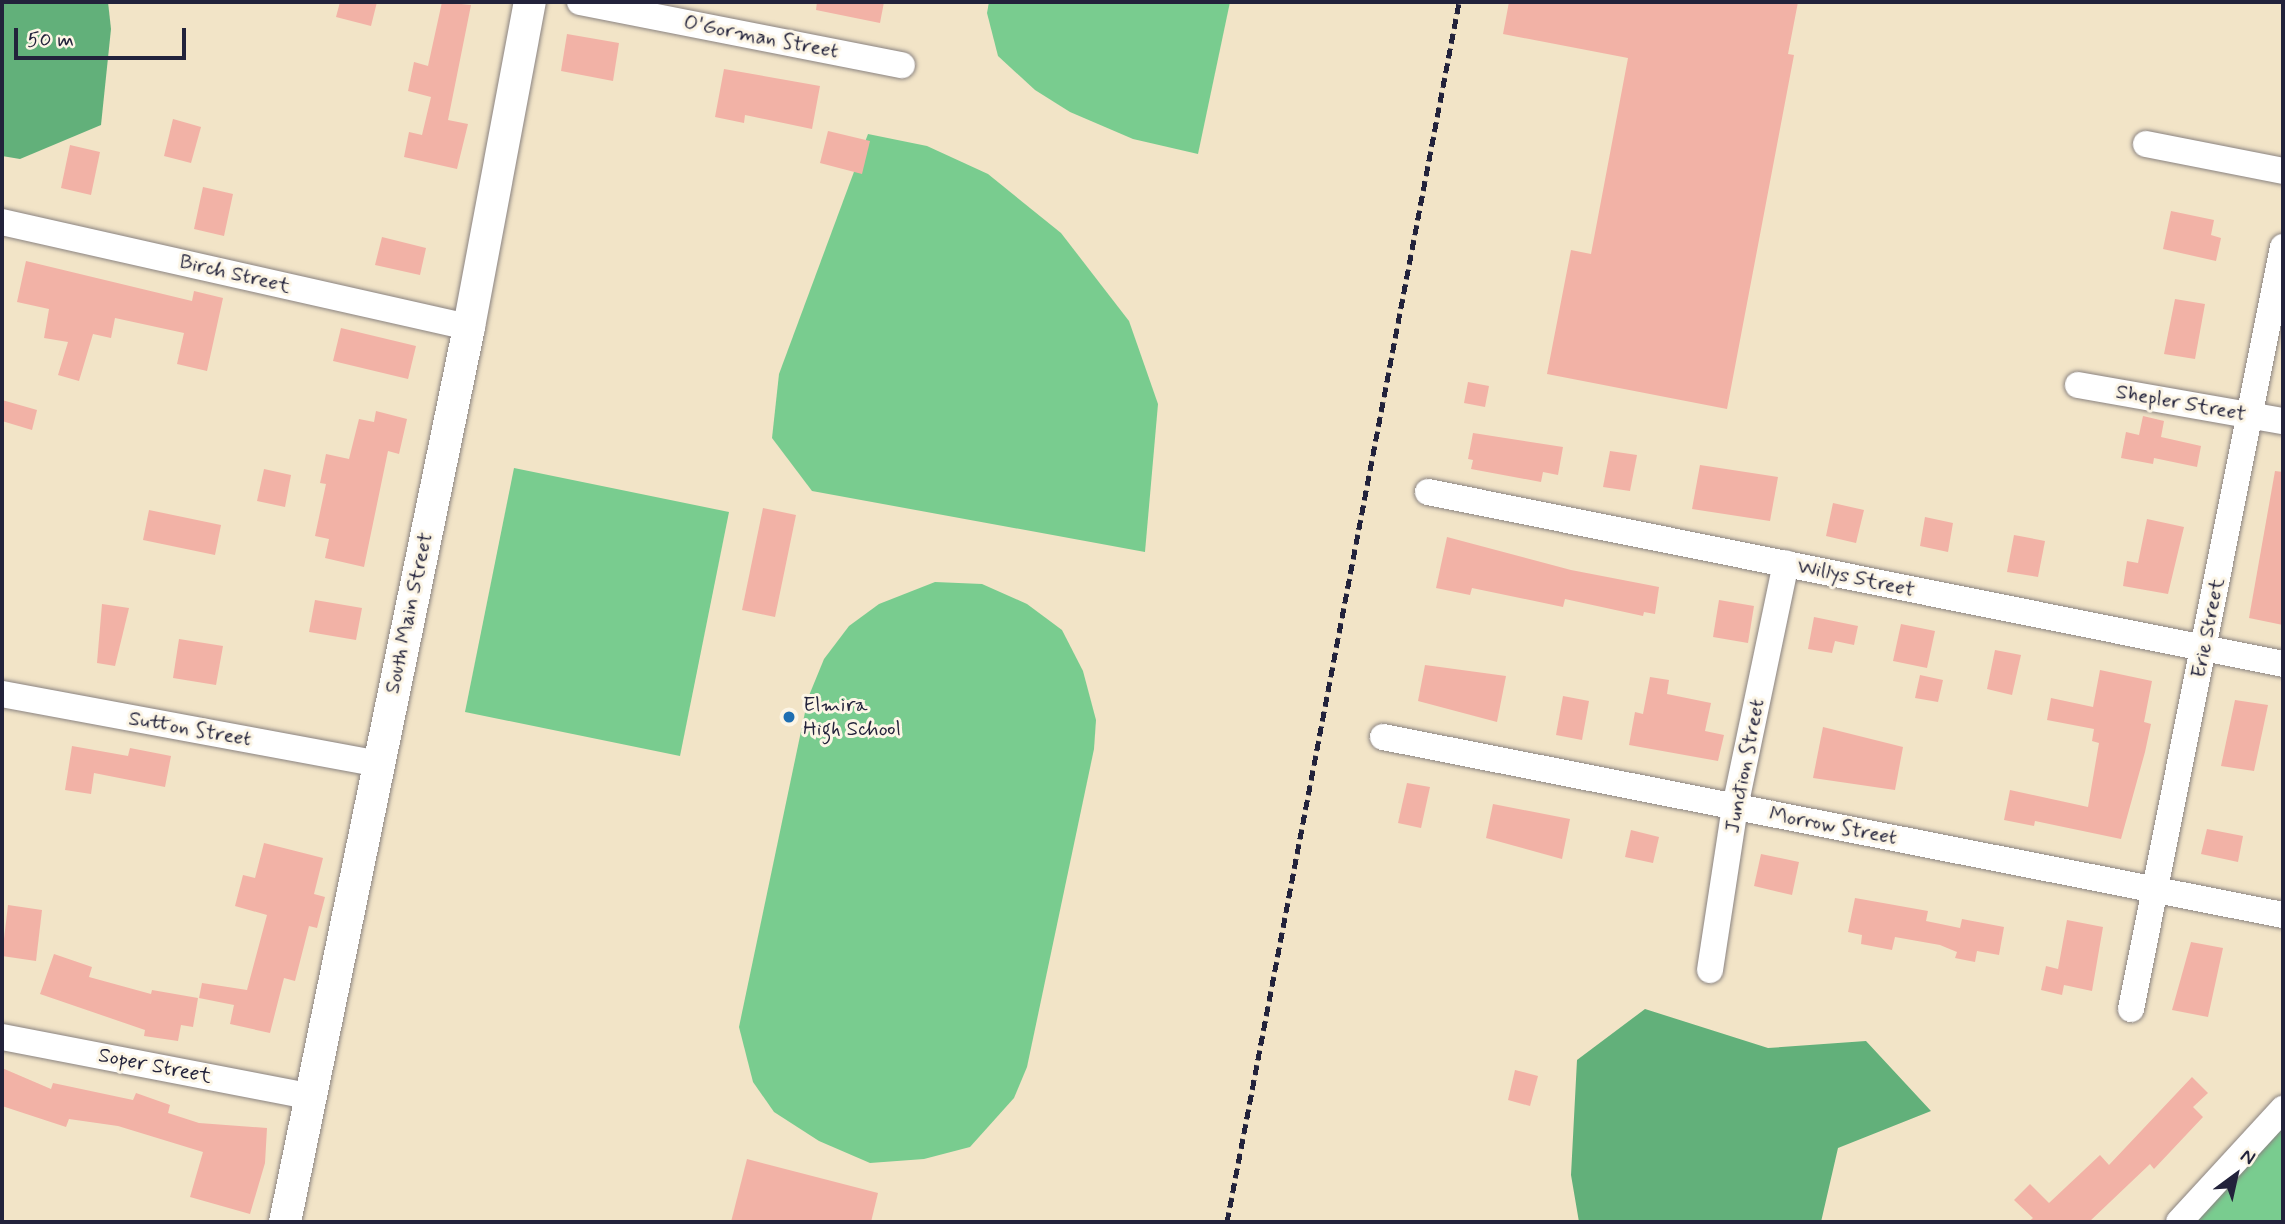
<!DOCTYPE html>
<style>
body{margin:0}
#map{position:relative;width:2285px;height:1224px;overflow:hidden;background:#f2e4c7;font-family:Mynerve,sans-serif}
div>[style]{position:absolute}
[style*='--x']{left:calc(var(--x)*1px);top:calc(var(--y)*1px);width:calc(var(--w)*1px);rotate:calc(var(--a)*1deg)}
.green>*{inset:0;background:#79cc8f}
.forest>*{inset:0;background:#62b07a}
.building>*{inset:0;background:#f2b2a6}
.roads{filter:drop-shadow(0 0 2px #8a8381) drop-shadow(0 0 2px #8a8381)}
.minor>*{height:26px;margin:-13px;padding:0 13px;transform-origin:13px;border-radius:13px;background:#fff}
.tertiary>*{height:32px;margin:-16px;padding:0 16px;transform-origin:16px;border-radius:16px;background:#fff}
.rail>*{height:5px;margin-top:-2.5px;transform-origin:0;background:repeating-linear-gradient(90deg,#22223b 0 10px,transparent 0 15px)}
.dots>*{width:19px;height:19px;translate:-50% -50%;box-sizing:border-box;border:4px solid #fcf5e5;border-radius:50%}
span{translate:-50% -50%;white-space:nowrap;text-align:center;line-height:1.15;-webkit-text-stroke:6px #fcf5e5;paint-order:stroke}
.street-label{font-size:21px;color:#22223b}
.poi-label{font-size:21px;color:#22223b}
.left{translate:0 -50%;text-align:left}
.frame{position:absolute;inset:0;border:4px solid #22223b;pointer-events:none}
.north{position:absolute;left:2201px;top:1140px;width:70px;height:70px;-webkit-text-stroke:5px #fcf5e5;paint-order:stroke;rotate:33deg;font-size:19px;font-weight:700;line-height:28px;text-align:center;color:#22223b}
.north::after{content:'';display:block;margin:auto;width:24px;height:32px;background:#22223b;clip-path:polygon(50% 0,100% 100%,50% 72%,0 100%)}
.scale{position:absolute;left:14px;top:28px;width:172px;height:32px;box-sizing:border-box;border:4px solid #22223b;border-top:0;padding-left:9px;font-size:21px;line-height:24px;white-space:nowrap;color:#22223b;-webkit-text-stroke:5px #fcf5e5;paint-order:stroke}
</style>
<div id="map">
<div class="green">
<i style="clip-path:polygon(989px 2px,1230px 2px,1198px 154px,1133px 139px,1070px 112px,1035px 90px,998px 56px,987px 13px)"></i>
<i style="clip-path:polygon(868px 134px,927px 146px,988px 174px,1061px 233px,1129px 321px,1158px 404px,1145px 552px,812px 491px,772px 438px,779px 374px)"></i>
<i style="clip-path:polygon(514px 468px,729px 512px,680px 756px,465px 712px)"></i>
<i style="clip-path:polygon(935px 582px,982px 584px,1027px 604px,1062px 630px,1083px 671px,1096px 720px,1094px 749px,1027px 1067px,1014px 1098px,970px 1147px,924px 1159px,870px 1163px,819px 1141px,774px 1112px,753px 1082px,739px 1027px,808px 698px,824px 659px,849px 626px,879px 604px)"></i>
<i style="clip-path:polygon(2283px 1124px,2283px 1222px,2192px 1222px)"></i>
</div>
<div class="forest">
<i style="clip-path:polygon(2px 2px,108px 2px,111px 29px,101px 125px,20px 159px,2px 156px)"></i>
<i style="clip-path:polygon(1645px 1009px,1768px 1048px,1866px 1041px,1931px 1111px,1838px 1148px,1821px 1222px,1579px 1222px,1571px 1175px,1577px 1060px)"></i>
</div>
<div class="building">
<i style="clip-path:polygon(340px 2px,377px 2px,371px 26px,336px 17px)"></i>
<i style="clip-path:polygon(442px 2px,471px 5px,448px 120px,468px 124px,457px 169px,404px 157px,409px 132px,422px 135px,431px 97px,408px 91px,414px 62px,428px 66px)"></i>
<i style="clip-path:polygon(817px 2px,884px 2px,880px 23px,816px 10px)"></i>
<i style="clip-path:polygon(1509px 2px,1798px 2px,1788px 54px,1794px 55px,1727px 409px,1547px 374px,1571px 250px,1591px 254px,1628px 58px,1503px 34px)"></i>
<i style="clip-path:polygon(567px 34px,619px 43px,613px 81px,561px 71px)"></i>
<i style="clip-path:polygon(724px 69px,820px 86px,812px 129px,745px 115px,744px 123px,715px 117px)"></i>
<i style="clip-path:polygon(173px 119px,201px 127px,191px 163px,164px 156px)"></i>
<i style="clip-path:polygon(828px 131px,870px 141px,862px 174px,820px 163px)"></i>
<i style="clip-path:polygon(70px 145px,100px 152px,91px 195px,61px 188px)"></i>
<i style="clip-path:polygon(203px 187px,233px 194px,224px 236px,194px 229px)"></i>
<i style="clip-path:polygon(2171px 211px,2214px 220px,2211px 235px,2221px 238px,2216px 261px,2163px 249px)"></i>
<i style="clip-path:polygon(382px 237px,426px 248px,420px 275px,375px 265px)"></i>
<i style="clip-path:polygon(26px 261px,192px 301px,194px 291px,223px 298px,207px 371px,177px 364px,184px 333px,115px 318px,111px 338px,93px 334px,79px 381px,58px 375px,68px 342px,44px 338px,49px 309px,17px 302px)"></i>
<i style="clip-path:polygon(2175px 299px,2205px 304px,2195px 359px,2164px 354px)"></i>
<i style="clip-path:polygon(341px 328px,416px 346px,408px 379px,333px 361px)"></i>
<i style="clip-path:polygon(1468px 382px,1489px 386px,1485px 407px,1464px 403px)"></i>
<i style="clip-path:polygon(2px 400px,37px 410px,32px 430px,2px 421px)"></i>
<i style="clip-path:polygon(376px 411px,407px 419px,399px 454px,388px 451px,364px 567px,325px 558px,329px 539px,315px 536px,326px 484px,320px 483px,326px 454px,349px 459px,359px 419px,374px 422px)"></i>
<i style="clip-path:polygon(2143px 416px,2164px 421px,2161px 437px,2201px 446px,2197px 467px,2154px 458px,2153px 464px,2121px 458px,2126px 432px,2139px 435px)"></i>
<i style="clip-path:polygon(1473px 433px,1563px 447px,1558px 475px,1543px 472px,1541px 482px,1471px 469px,1473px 460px,1468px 459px)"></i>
<i style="clip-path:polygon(1610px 451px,1637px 455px,1630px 491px,1603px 487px)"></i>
<i style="clip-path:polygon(1700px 465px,1778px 477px,1770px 521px,1692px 509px)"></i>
<i style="clip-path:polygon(264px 469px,291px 475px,285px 507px,257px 501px)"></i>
<i style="clip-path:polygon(2275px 471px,2283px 472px,2283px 625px,2249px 618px)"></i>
<i style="clip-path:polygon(1833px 503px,1864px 510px,1856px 543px,1826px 536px)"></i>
<i style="clip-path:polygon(763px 508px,796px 515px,775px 617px,742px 610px)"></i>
<i style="clip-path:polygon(149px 510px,221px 525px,215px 555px,143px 540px)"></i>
<i style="clip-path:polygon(1925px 517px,1953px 523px,1948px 552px,1920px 546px)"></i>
<i style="clip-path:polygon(2147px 519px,2184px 527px,2168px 594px,2123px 586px,2127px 561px,2138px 563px)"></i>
<i style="clip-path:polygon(2014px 535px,2045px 541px,2038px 577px,2007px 572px)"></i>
<i style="clip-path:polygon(1447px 537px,1571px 570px,1659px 587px,1655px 614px,1644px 612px,1643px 616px,1565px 599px,1563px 607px,1472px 588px,1470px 595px,1436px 588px)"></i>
<i style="clip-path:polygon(315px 600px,362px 608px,356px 640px,309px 632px)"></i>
<i style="clip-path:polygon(1719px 600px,1754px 606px,1748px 643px,1713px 637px)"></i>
<i style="clip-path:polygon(102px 604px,129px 608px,115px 666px,97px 663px)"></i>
<i style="clip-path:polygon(1814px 617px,1858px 626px,1854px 645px,1835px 641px,1832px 653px,1808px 649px)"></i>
<i style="clip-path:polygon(1901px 624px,1935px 631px,1927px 668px,1893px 661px)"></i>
<i style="clip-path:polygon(179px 639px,223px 646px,216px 685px,173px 678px)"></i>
<i style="clip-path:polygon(1995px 650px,2021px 655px,2012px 695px,1987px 689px)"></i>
<i style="clip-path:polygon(1425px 665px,1506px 676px,1497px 722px,1418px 701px)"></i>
<i style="clip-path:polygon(2100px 670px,2152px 681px,2144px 722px,2151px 724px,2145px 752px,2121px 839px,2035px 821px,2034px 826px,2004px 820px,2010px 790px,2088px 807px,2099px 743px,2092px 741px,2094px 729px,2047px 720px,2051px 698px,2093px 707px)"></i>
<i style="clip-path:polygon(1920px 675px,1943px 680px,1938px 702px,1915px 698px)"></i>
<i style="clip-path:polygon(1650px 677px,1669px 680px,1667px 694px,1711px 703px,1705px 731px,1724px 735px,1718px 761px,1629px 745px,1635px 712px,1643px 714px)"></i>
<i style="clip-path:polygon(1563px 696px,1589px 701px,1582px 740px,1556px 735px)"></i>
<i style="clip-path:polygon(2235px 700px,2268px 705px,2254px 771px,2221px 766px)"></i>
<i style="clip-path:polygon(1823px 727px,1903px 747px,1895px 790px,1813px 778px)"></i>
<i style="clip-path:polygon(72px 746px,128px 756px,130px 748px,171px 756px,165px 787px,94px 773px,91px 794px,65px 790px)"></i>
<i style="clip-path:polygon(1407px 783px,1430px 787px,1421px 828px,1398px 823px)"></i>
<i style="clip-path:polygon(1493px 804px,1570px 819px,1562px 859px,1486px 838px)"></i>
<i style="clip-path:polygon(2207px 829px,2243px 836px,2238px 862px,2201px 854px)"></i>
<i style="clip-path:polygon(1631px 830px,1659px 837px,1653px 863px,1625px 857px)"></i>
<i style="clip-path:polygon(264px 843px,323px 858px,314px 894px,325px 897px,317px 928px,309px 926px,295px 981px,284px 978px,270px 1033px,230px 1024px,234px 1005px,199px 998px,202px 983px,247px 990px,267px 915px,235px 906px,243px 875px,255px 878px)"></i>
<i style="clip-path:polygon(1761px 854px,1799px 862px,1792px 895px,1754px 886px)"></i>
<i style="clip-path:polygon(1855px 898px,1928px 911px,1926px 921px,1960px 928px,1962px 919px,2004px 927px,1999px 955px,1977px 951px,1975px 962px,1955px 958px,1957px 952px,1940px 945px,1895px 937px,1892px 950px,1861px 944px,1862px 935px,1848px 932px)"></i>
<i style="clip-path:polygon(8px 905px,42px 910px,36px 961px,2px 956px)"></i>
<i style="clip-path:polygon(2067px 920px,2103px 927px,2092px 991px,2064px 985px,2062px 995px,2041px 990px,2046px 966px,2058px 969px)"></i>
<i style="clip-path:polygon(2191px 942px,2223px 948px,2208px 1017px,2172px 1010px)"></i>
<i style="clip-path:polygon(54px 954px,92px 967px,89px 977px,151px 994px,152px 990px,198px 998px,193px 1027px,181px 1025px,178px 1041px,144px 1036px,145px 1030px,40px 994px)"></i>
<i style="clip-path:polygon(2px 1068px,51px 1089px,53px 1083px,133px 1100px,136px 1093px,170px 1105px,168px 1113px,199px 1123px,267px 1128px,265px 1163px,250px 1214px,190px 1197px,203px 1152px,118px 1126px,69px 1119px,66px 1127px,2px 1106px)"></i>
<i style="clip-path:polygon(1515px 1070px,1538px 1076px,1530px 1106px,1508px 1100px)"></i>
<i style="clip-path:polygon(2192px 1077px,2208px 1093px,2193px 1107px,2203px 1117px,2154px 1169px,2150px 1164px,2089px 1222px,2028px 1222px,2033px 1218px,2014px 1200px,2030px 1184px,2049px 1203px,2100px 1155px,2109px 1165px)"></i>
<i style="clip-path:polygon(747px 1159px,878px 1193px,871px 1222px,731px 1222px)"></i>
</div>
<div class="roads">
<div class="minor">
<i style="--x:580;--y:2;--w:328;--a:11.1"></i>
<i style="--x:2146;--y:144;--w:140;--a:11.1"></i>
<i style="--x:2;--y:222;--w:479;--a:12.7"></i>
<i style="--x:2078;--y:385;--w:208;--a:10"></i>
<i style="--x:1428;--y:492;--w:872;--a:11.37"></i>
<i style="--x:2;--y:694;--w:382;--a:10.5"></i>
<i style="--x:1383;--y:737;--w:917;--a:11.19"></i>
<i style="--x:1710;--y:970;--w:165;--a:-81.3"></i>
<i style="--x:1735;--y:807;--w:249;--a:-78.2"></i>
<i style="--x:2131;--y:1009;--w:777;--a:-78.72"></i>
<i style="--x:2;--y:1037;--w:313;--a:10.9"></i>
<i style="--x:2179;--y:1222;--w:154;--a:-47.4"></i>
</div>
<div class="tertiary">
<i style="--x:285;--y:1222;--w:914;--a:-78.38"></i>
<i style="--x:469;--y:327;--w:331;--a:-79.4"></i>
</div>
</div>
<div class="rail">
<i style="--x:1227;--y:1222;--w:1242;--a:-79.23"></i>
</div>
<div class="dots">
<i style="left:789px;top:717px;background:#1f6fb2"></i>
</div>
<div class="street-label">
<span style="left:761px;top:37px;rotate:11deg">O'Gorman Street</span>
<span style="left:235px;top:274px;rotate:13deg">Birch Street</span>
<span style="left:2181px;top:403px;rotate:10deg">Shepler Street</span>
<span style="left:1856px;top:578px;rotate:12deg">Willys Street</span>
<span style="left:409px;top:613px;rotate:-78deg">South Main Street</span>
<span style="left:2208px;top:628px;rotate:-79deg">Erie Street</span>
<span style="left:190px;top:729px;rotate:10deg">Sutton Street</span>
<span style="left:1745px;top:766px;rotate:-79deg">Junction Street</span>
<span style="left:1833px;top:826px;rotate:11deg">Morrow Street</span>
<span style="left:155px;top:1066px;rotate:11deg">Soper Street</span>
</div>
<div class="poi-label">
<span class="left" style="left:803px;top:717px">Elmira<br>High School</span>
</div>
<div class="frame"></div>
<div class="north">N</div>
<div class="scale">50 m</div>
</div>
